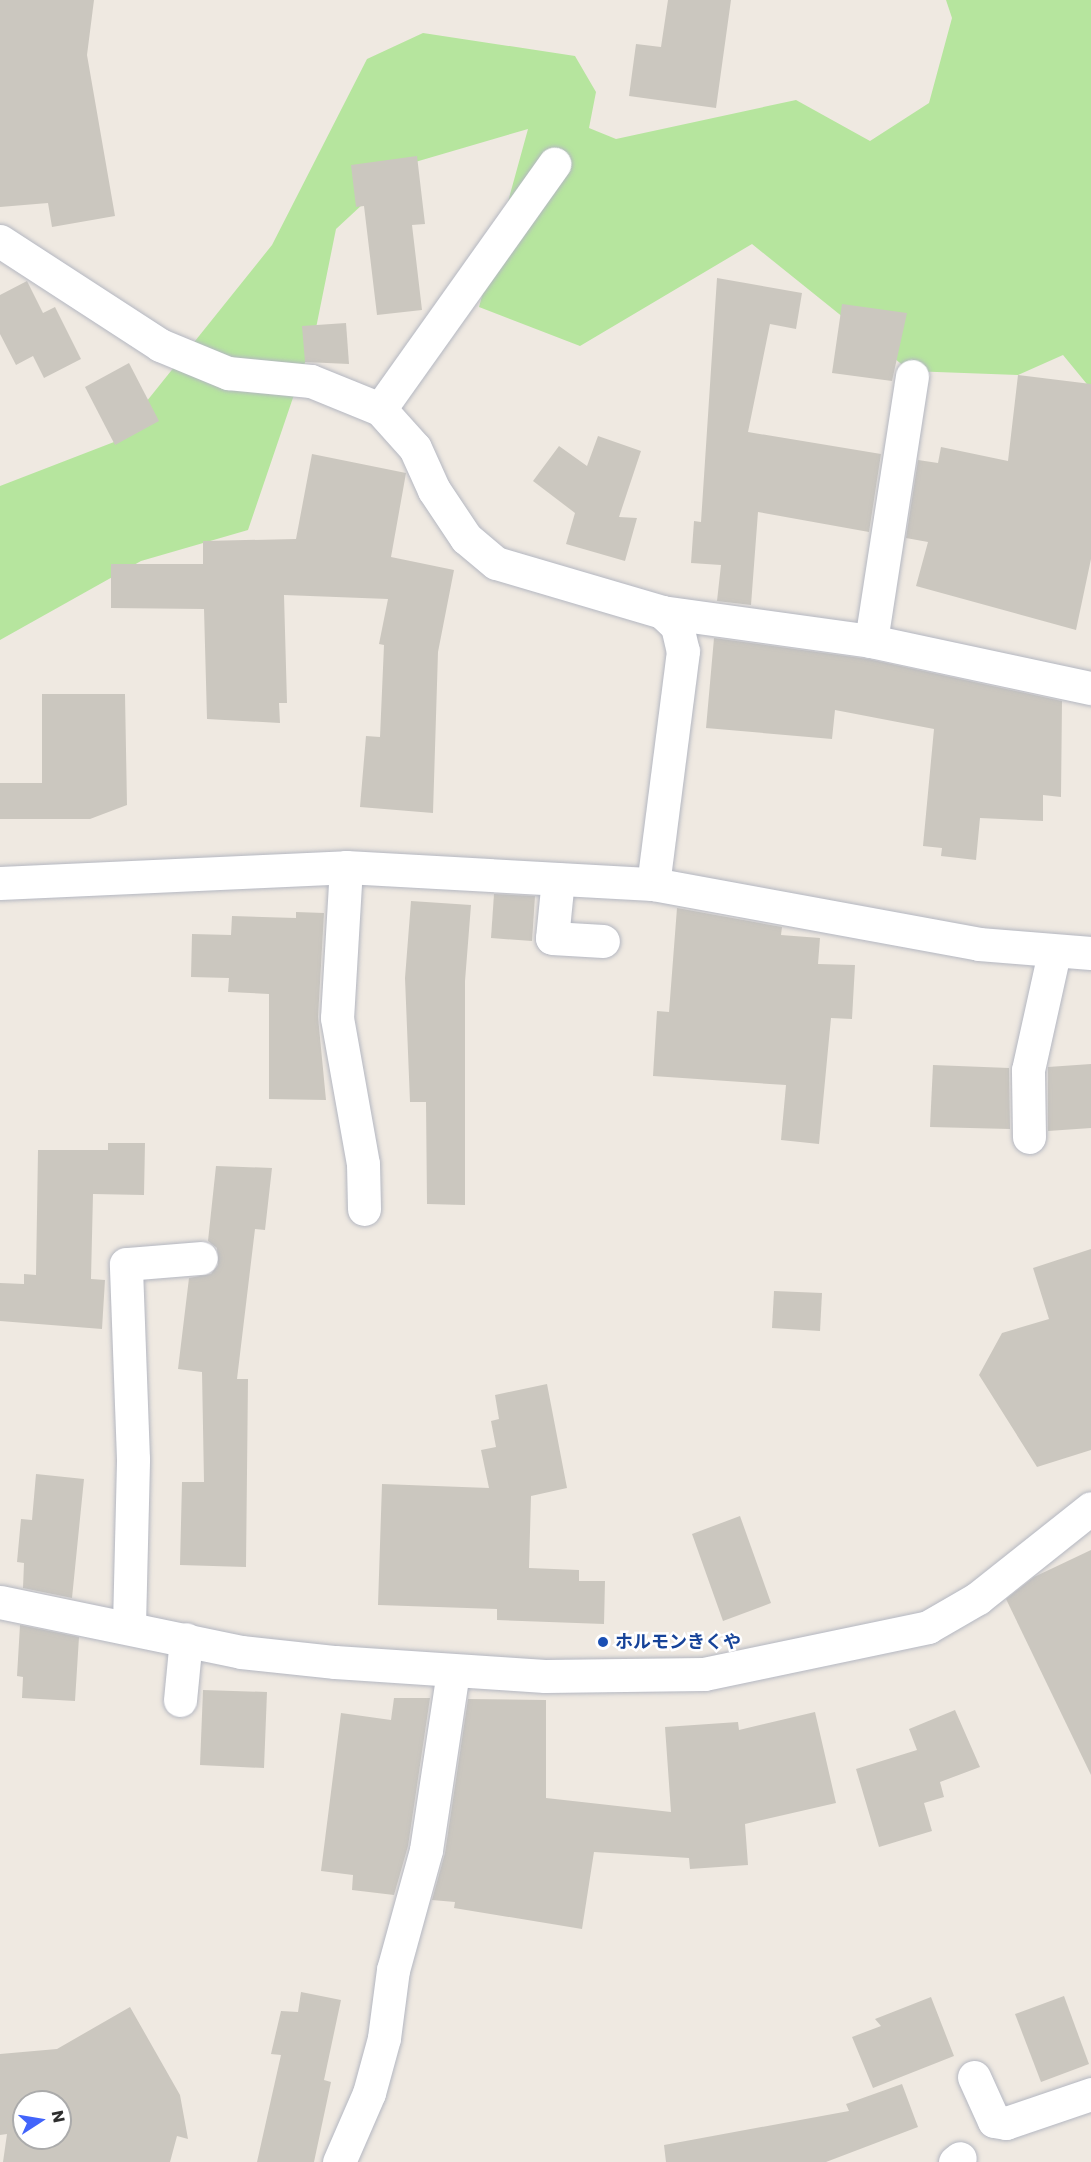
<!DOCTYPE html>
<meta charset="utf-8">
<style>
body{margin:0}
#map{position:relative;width:1091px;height:2162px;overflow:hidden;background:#efe9e1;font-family:Poppins,"Noto Sans JP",sans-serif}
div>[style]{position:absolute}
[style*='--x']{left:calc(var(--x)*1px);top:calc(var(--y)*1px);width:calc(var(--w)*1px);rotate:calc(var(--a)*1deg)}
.green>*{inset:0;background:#b6e59e}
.building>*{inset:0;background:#cbc7bf}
.roads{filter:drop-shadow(0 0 2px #b4b7c1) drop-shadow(0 0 2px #b4b7c1)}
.minor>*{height:33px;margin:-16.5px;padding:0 16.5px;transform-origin:16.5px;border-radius:16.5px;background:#fff}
.dots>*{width:16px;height:16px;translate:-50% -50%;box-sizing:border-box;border:3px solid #fff;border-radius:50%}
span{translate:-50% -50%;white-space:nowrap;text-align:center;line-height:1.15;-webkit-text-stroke:5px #fff;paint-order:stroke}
.transit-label{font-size:18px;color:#164399;font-weight:700}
.left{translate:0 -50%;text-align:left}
.north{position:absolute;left:12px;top:2090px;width:60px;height:60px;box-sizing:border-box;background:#fff;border:2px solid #ababab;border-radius:50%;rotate:78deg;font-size:16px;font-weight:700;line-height:24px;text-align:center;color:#2e2e2e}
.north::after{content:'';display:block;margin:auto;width:21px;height:27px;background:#4264fb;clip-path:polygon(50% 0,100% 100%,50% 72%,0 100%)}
</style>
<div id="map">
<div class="green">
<i style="clip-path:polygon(946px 0,1091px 0,1091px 389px,1063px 355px,1018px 375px,910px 371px,752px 244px,580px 346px,479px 307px,528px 129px,405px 165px,336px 229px,315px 333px,248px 530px,141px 561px,0 640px,0 486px,114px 442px,272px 245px,367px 59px,423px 33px,575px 56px,596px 92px,589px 128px,616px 139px,796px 100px,870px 141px,929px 103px,952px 18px)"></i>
</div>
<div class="building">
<i style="clip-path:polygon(0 0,94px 0,87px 55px,115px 216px,52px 227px,48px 203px,0 207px)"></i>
<i style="clip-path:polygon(668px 0,731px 0,716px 108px,629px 96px,636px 44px,661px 47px)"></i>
<i style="clip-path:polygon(417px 156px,425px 224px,412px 225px,422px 310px,377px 315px,364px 206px,356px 207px,351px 165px)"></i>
<i style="clip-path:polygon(717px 278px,802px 293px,796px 329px,770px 324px,748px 432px,881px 454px,869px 532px,758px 512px,751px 605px,717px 601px,721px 565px,691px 563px,694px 521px,701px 522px)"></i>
<i style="clip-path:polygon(27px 281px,43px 313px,55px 307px,81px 359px,44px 378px,33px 356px,16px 365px,0 334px,0 295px)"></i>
<i style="clip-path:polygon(842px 304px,907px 313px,892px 381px,832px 373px)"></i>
<i style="clip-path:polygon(346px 323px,349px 364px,305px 362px,302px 326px)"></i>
<i style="clip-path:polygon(129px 363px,159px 421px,115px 445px,85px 387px)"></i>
<i style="clip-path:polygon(1018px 375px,1091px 384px,1091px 559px,1076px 630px,916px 586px,928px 542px,906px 538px,918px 460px,938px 463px,941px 447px,1008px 461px)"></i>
<i style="clip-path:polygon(598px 436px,641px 451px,619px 517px,637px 518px,625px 561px,566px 544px,575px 513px,533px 481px,559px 446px,587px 466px)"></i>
<i style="clip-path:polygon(312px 454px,406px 473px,391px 557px,454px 570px,438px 652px,433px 813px,360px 807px,366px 736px,380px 737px,384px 645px,379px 644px,388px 599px,284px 595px,287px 703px,279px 703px,280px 723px,207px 719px,204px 609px,111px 608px,111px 564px,203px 564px,203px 541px,296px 539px)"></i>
<i style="clip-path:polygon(714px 638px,868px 659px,1062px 701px,1061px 797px,1043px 795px,1043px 821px,980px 818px,976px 860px,941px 856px,942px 848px,923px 846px,934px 729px,835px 710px,832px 739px,706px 728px)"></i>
<i style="clip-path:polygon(42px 694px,125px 694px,127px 805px,90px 819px,0 819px,0 783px,42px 783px)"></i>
<i style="clip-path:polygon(494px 894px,535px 896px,532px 941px,491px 938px)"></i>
<i style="clip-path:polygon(411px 901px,471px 905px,465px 981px,465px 1205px,427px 1204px,426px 1102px,410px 1102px,405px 978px)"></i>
<i style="clip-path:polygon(677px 908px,782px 927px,781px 935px,820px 938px,818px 964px,855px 965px,852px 1019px,831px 1018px,819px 1144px,781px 1140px,786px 1085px,653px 1076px,657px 1011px,669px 1012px)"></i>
<i style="clip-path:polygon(296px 912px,324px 913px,318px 1017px,326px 1100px,269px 1099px,269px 994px,228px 992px,229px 978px,191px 977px,192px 934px,231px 935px,232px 916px,296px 918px)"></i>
<i style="clip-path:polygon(1091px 1064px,1091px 1128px,1048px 1131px,1048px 1067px)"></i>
<i style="clip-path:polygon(933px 1065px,1009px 1068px,1010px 1129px,930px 1127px)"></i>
<i style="clip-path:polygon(108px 1143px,145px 1143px,144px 1195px,93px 1194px,91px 1279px,105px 1280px,102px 1329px,0 1321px,0 1283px,24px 1284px,24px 1274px,36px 1275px,38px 1150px,108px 1150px)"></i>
<i style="clip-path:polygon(216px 1166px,272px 1168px,265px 1230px,255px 1229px,237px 1379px,248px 1379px,246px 1567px,180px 1565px,182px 1482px,204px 1482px,202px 1372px,178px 1369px,189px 1278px,211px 1274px,218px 1265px,217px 1248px,208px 1241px)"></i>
<i style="clip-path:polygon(1091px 1249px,1091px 1450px,1037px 1467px,979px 1375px,1002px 1333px,1049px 1319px,1033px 1268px)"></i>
<i style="clip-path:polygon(774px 1291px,822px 1293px,820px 1331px,772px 1328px)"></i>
<i style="clip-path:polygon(547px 1384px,567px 1488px,531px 1496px,529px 1568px,579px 1570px,579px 1581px,605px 1581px,604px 1624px,497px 1620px,497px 1609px,378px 1605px,382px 1484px,489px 1488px,481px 1450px,496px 1447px,491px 1421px,499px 1419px,495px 1395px)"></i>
<i style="clip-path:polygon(36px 1474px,84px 1479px,72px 1598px,23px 1588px,24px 1563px,17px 1562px,21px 1519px,32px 1520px)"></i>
<i style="clip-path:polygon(740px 1516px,771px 1603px,723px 1621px,692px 1534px)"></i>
<i style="clip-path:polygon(1091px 1550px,1091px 1775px,1006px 1599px,1034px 1577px)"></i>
<i style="clip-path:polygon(20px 1625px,79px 1637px,75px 1701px,22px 1698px,23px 1677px,17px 1676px)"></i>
<i style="clip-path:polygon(203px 1690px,267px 1692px,264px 1768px,200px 1765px)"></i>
<i style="clip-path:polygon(394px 1698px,430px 1698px,408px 1846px,394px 1895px,352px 1890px,353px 1875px,321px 1871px,341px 1713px,391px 1720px)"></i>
<i style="clip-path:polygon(468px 1699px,546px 1700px,546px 1798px,671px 1812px,665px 1727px,738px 1722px,739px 1730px,815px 1712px,836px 1803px,745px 1824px,748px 1865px,690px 1869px,689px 1858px,594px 1852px,582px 1929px,454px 1908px,455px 1902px,432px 1900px,445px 1853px)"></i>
<i style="clip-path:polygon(955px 1710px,980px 1767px,940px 1782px,944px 1797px,924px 1803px,932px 1831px,879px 1847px,856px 1769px,917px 1750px,909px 1729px)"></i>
<i style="clip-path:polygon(301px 1992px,341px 2000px,324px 2080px,331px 2082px,314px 2162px,257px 2162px,281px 2055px,271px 2054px,281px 2011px,298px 2012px)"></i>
<i style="clip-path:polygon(1064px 1996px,1089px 2064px,1041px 2082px,1015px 2014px)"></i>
<i style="clip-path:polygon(931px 1997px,954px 2056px,873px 2088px,852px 2037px,881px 2026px,875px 2019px)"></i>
<i style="clip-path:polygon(evenodd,130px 2007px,180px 2095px,188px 2139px,177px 2136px,170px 2162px,3px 2162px,7px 2134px,0 2135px,0 2054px,57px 2049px,130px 2007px,24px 2102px,60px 2102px,60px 2138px,24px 2138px,24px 2102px)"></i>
<i style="clip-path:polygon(902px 2084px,918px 2127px,826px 2162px,666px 2162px,664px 2145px,849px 2111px,846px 2104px)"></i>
</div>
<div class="roads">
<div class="minor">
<i style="--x:0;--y:241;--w:191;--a:33"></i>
<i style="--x:160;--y:345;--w:74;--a:22.4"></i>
<i style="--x:228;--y:373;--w:83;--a:5.5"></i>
<i style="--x:311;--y:381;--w:74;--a:22.1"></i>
<i style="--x:380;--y:409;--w:52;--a:48.1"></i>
<i style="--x:415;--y:448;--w:46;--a:65.7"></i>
<i style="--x:434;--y:490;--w:58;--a:56.3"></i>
<i style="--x:466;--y:538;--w:39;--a:40"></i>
<i style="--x:496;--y:563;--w:173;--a:16.4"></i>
<i style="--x:662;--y:612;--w:21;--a:43"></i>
<i style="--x:677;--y:626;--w:26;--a:77"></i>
<i style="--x:683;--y:651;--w:235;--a:97.3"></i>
<i style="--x:380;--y:409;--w:301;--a:-54.6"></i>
<i style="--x:662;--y:612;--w:211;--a:7.9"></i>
<i style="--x:871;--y:641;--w:225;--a:12.1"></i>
<i style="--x:871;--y:641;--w:268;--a:-81.2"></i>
<i style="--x:346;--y:867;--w:151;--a:93.4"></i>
<i style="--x:337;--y:1018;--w:148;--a:79.9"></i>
<i style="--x:363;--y:1164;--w:45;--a:88.7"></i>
<i style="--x:558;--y:879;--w:59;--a:95.8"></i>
<i style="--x:552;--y:938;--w:51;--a:3.4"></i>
<i style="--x:0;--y:883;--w:346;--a:-2.6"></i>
<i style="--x:346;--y:867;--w:307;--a:3.2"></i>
<i style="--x:653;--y:884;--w:331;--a:10.4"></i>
<i style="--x:979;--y:944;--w:112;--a:4.6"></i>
<i style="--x:1029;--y:1137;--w:67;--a:-90.9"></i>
<i style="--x:1028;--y:1070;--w:120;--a:-77.5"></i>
<i style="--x:0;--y:1602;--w:246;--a:11.7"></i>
<i style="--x:241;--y:1652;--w:95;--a:6.1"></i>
<i style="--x:335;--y:1662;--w:210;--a:3.8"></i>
<i style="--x:545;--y:1676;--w:159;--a:-0.7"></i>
<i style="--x:704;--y:1674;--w:229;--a:-11.8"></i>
<i style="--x:928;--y:1627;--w:58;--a:-30.1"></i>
<i style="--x:978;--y:1598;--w:144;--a:-38.5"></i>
<i style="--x:129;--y:1625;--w:166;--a:-88.6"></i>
<i style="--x:133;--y:1459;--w:195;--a:-92.1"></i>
<i style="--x:126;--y:1264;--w:75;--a:-4.6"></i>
<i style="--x:180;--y:1700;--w:61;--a:-84.4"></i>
<i style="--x:974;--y:2077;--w:48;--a:65.6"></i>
<i style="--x:994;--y:2121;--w:12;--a:9"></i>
<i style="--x:1006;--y:2123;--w:90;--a:-18.8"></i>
<i style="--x:339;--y:2162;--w:75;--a:-66.5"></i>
<i style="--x:369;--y:2093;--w:57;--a:-74.7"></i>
<i style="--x:384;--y:2038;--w:69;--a:-82.5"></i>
<i style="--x:393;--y:1970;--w:124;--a:-74.6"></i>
<i style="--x:426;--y:1850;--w:181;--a:-81.4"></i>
<i style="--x:955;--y:2162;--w:6;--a:-39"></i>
</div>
</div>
<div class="dots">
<i style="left:603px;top:1642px;background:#1a4fb4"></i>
</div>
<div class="transit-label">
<span class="left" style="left:615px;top:1642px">ホルモンきくや</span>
</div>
<div class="north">N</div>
</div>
